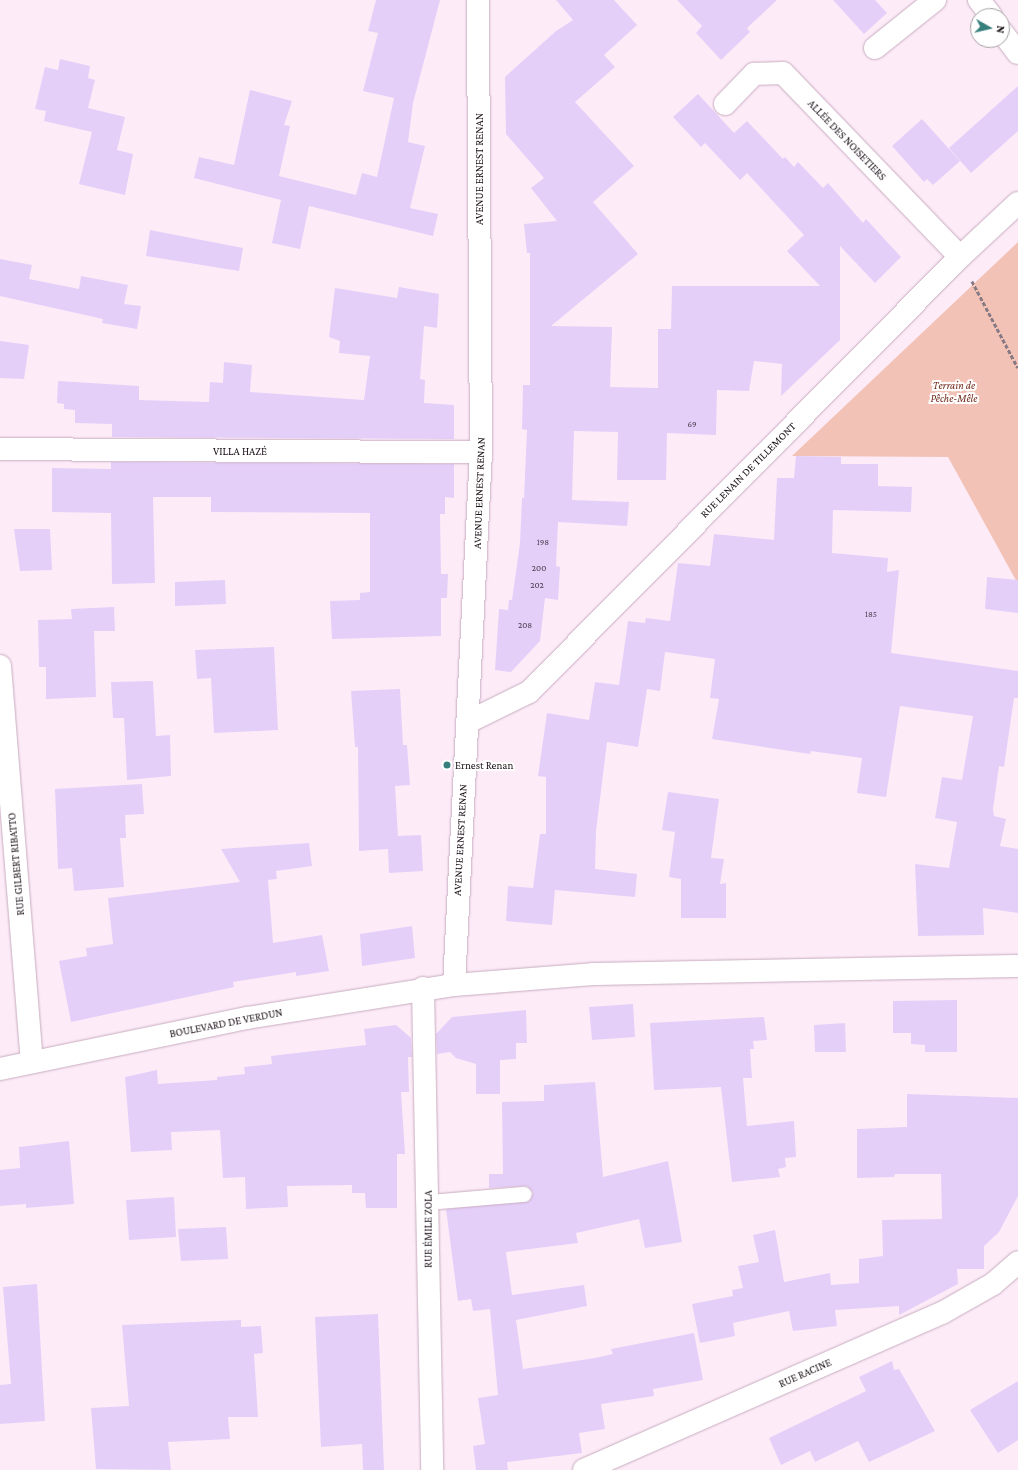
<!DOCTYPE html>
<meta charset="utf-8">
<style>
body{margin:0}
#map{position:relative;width:1018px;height:1470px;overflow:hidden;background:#fdecf8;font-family:"Crimson Pro",serif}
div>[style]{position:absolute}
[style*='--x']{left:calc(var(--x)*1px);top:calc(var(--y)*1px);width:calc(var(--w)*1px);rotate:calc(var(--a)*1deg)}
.green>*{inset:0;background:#f3c2b6}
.building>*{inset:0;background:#e4cff9}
.path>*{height:2.5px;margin-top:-1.25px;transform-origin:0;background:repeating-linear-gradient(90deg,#877a83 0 4px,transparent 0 6px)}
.roads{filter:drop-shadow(0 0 1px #c8acc0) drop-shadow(0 0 1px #c8acc0)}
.service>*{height:15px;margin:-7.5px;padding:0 7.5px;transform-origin:7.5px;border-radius:7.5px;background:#fff}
.minor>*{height:22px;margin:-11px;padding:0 11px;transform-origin:11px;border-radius:11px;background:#fff}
.tertiary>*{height:22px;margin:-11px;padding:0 11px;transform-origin:11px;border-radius:11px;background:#fff}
.secondary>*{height:22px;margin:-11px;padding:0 11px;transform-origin:11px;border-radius:11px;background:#fff}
.dots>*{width:11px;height:11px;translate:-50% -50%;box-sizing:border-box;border:2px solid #fff;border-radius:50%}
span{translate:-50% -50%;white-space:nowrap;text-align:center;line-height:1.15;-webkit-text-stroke:4px #fff;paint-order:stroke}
.number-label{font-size:9px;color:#4b3e4e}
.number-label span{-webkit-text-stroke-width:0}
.street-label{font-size:11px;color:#180e15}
.park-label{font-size:11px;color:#712819;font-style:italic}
.poi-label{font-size:11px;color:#180e15}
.left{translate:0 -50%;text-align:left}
.north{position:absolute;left:970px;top:8px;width:40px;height:40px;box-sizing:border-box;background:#fff;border:1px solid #a39fa1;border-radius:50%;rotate:98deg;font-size:11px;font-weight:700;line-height:16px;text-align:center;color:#180e15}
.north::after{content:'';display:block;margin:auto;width:14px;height:18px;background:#377f7c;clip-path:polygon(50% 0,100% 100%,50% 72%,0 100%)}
</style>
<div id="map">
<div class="green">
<i style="clip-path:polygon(1018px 242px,1018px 584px,948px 457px,792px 456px)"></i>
</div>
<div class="building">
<i style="clip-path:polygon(376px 0,440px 0,413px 103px,408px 142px,425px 146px,410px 208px,438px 214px,433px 236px,309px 206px,300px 249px,272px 243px,281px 200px,194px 178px,199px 157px,234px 165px,250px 90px,292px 101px,284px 125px,290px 126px,279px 176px,356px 195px,362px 173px,377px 177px,394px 98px,363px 91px,378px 33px,368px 31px)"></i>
<i style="clip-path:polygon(556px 0,614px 0,637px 25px,604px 55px,615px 67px,575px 102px,634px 166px,593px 202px,638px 254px,551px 326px,612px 327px,610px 387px,658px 388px,658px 329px,671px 329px,672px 286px,820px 286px,787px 251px,804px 235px,747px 173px,740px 180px,705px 143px,701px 147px,673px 117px,698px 94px,734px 133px,747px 121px,783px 159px,785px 157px,794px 167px,798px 162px,823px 188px,828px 183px,863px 223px,866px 219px,901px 257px,875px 283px,840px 246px,840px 340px,781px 396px,782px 364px,754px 361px,749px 391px,717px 390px,716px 435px,667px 433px,666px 480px,617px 480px,618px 432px,574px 431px,572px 500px,629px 502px,627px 526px,558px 522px,556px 566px,560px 567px,558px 600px,545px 598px,540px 641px,511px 672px,495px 670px,499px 609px,508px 610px,509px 600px,512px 600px,520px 543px,522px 498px,524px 498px,527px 430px,522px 429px,523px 385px,530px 385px,530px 253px,527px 253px,524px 224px,557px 221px,531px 188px,544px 178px,506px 134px,505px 77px,556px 31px,573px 20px)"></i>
<i style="clip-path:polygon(677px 0,777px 0,747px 28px,750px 32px,721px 60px,696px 33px,702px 26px)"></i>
<i style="clip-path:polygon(833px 0,875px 0,887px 13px,864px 34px)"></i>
<i style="clip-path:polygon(60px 59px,90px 66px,88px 78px,95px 80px,88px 108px,125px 117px,117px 150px,133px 154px,125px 195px,79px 184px,92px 132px,44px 121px,46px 111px,35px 109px,45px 67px,58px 70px)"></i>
<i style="clip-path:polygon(1018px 86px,1018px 131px,971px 173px,949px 148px)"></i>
<i style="clip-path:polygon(922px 119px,960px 161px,933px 185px,927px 179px,924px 182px,892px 146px)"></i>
<i style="clip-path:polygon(150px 230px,243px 248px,239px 271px,146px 256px)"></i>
<i style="clip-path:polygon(0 259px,32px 265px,29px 279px,79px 289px,81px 276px,128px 285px,124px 304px,141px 306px,137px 329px,102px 323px,103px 319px,0 296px)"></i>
<i style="clip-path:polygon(399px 287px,439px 294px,437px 328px,424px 326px,420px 379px,425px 380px,424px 403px,454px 405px,454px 439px,112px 437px,112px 424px,75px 423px,75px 410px,64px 409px,64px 404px,57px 403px,58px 381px,139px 386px,139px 400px,209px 402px,210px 382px,223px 383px,224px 362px,252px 365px,250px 392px,364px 400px,370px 356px,339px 353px,340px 341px,329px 337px,335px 288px,397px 298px)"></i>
<i style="clip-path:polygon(0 341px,29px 345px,24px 379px,0 378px)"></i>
<i style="clip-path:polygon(796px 456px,841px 457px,841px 464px,878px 464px,878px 486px,912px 487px,911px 512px,833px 510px,832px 553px,888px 558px,887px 572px,899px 570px,891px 653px,1018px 671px,1018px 698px,1014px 698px,1004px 767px,999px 766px,993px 809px,994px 816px,1006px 819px,1000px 846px,1018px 849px,1018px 913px,983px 908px,984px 935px,918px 936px,915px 864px,949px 868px,957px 822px,935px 818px,942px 777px,962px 780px,973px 716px,900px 706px,886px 797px,857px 793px,862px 758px,811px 751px,810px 754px,712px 739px,719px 699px,710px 698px,715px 659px,665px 652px,660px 691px,647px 689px,638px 747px,607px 742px,596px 831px,595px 869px,637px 874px,635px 897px,555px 890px,552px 925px,506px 921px,508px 886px,533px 888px,540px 834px,546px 834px,546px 777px,538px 776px,547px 713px,589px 720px,595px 682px,619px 685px,628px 621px,645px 623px,646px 618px,670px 621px,678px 563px,710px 566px,714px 534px,774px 540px,777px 478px,794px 478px)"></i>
<i style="clip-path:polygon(111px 462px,454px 464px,454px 498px,445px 497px,445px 514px,440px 514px,441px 574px,448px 574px,447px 598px,441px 598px,441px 636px,332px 639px,330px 601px,360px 600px,360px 593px,370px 592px,370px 513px,211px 512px,211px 497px,153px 497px,155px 583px,112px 584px,111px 513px,52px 512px,52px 468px,111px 469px)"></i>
<i style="clip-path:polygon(14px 529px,50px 529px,52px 570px,20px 571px)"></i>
<i style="clip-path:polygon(987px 577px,1018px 580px,1018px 613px,985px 609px)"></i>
<i style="clip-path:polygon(225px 580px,226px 604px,175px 606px,175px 582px)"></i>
<i style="clip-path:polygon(114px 607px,115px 631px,94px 631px,96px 697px,46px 699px,46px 667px,39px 667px,38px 620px,72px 619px,71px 609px)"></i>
<i style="clip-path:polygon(274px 647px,278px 730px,214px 733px,211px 678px,197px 679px,195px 650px)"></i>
<i style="clip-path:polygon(153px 681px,156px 736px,170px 735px,171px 776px,127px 780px,124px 718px,113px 718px,111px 682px)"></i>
<i style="clip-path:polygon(400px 689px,403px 745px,407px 745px,410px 785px,395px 786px,398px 836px,421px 835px,423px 871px,389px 873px,388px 849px,359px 851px,358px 747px,355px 747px,351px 691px)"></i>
<i style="clip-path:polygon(142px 784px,144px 814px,125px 815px,126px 838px,120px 838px,124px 887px,74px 891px,72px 868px,58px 869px,55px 789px)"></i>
<i style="clip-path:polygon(668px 792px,719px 799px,711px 858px,724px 859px,720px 884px,726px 883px,726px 918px,681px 918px,681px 879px,669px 877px,675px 832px,662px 830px)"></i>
<i style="clip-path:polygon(309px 843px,312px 866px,276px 871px,277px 879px,268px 880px,273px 943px,322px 935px,329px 971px,296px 976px,296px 972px,233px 982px,234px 987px,71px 1022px,59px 961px,87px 956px,86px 948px,113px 944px,108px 898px,240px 882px,221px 849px)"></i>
<i style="clip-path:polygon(412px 926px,415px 958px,362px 966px,360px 934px)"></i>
<i style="clip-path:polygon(957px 1000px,957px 1052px,925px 1052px,925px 1045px,911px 1044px,911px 1033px,893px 1033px,893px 1001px)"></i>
<i style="clip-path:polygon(633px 1004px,635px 1037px,592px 1040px,589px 1007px)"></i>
<i style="clip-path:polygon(526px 1010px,527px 1043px,516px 1043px,516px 1059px,500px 1060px,500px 1094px,476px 1094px,476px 1064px,456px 1058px,450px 1052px,437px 1054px,436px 1034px,452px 1017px)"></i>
<i style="clip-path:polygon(764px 1017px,767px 1040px,753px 1041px,754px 1049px,750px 1049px,752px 1078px,743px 1078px,747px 1126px,794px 1121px,796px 1157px,785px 1158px,786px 1167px,778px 1169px,780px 1177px,732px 1182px,721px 1087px,654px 1090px,650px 1023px)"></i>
<i style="clip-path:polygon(845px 1023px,846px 1052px,815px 1052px,814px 1025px)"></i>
<i style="clip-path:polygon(396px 1025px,411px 1038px,412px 1057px,408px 1057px,409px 1092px,401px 1092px,405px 1154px,397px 1154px,397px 1208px,366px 1208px,365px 1193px,352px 1193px,352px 1185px,287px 1186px,288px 1207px,246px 1209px,245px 1177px,223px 1178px,220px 1130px,171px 1132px,172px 1150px,131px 1152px,125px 1077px,157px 1070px,158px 1084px,217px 1080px,217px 1077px,245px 1074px,244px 1067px,272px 1064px,271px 1056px,366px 1045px,364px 1029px)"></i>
<i style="clip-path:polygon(595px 1082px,603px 1177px,668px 1161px,682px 1242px,645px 1248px,639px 1219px,576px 1233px,578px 1243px,506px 1252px,512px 1295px,584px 1285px,587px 1306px,516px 1320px,523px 1369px,595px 1358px,613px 1354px,611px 1349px,694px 1333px,703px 1380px,653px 1389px,654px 1396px,601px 1404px,605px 1429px,579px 1433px,582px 1453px,507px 1462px,508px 1470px,476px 1470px,473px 1446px,485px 1444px,478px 1398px,498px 1395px,490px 1309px,473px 1311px,471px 1299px,458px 1301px,446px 1209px,529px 1201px,533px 1193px,527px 1186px,489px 1188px,489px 1174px,503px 1174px,502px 1102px,544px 1101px,544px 1085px)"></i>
<i style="clip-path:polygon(907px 1094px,1018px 1098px,1018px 1196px,999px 1232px,984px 1246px,984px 1269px,957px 1269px,958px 1284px,899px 1315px,899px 1306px,835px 1310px,837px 1326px,793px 1331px,789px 1311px,733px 1323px,735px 1336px,700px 1343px,692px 1304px,733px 1296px,732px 1290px,743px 1288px,738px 1266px,759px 1262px,753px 1235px,775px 1230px,784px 1282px,830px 1273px,831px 1285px,859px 1283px,859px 1259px,883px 1256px,882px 1220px,942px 1219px,941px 1174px,895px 1174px,894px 1177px,857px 1178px,857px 1129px,907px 1127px)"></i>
<i style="clip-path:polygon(69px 1141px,74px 1204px,26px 1208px,26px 1204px,0 1206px,0 1170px,20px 1168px,19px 1147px)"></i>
<i style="clip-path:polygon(174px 1197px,176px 1237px,129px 1240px,126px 1200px)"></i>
<i style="clip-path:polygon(226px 1227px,228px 1259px,181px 1261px,178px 1229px)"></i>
<i style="clip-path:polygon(37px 1284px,45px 1421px,0 1424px,0 1385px,11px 1384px,3px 1287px)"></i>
<i style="clip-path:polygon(378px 1314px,384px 1470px,363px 1470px,362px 1444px,321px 1447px,315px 1317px)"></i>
<i style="clip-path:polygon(241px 1320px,241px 1327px,261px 1326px,263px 1353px,254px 1354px,258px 1417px,228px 1417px,230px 1439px,168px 1442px,171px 1470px,96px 1469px,91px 1408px,129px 1406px,122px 1325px)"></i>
<i style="clip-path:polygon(892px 1361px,894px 1370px,899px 1369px,935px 1431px,869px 1462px,858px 1441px,815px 1462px,810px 1451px,781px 1465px,769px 1438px,866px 1391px,859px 1377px)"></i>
<i style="clip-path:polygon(1018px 1381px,1018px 1440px,998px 1453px,970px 1410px)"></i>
</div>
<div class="path">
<i style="--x:972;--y:281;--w:98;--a:62.1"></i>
</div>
<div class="roads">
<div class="service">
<i style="--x:428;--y:1202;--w:96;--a:-4.8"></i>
</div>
<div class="minor">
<i style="--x:979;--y:0;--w:20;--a:53"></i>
<i style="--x:1002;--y:32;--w:26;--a:53"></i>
<i style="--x:875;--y:48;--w:77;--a:-38.7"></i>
<i style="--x:725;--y:104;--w:42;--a:-46"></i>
<i style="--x:754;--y:74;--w:29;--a:-2"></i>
<i style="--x:783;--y:73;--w:255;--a:46.1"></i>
<i style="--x:0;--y:449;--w:481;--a:0.4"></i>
<i style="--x:0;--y:666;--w:397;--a:85.4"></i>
<i style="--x:468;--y:722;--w:68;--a:-26.2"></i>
<i style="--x:529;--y:692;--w:612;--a:-45.26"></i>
<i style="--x:960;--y:257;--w:79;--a:-43"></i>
<i style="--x:423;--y:988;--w:482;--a:88.9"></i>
<i style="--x:584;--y:1470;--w:391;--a:-23.7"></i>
<i style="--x:942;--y:1313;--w:59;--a:-29.6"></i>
<i style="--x:993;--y:1284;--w:33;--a:-41"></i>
</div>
<div class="tertiary">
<i style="--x:454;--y:985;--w:534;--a:-87.1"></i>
<i style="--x:481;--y:452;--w:452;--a:-90.4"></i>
</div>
<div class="secondary">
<i style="--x:0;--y:1069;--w:252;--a:-11.7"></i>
<i style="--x:247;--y:1018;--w:210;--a:-9.1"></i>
<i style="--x:454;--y:985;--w:139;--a:-4.5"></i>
<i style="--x:593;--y:974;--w:425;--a:-1.1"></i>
</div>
</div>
<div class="dots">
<i style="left:447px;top:765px;background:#377f7c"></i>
</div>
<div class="number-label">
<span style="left:692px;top:424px">69</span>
<span style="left:543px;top:542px">198</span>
<span style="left:539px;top:568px">200</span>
<span style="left:537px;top:585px">202</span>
<span style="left:871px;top:614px">185</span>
<span style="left:525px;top:625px">208</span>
</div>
<div class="street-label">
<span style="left:847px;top:140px;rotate:46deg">ALLÉE DES NOISETIERS</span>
<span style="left:479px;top:169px;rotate:-90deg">AVENUE ERNEST RENAN</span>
<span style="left:240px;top:451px">VILLA HAZÉ</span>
<span style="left:748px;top:470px;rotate:-45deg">RUE LENAIN DE TILLEMONT</span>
<span style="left:479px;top:493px;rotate:-88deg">AVENUE ERNEST RENAN</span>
<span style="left:460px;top:840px;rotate:-87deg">AVENUE ERNEST RENAN</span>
<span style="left:16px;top:864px;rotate:-95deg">RUE GILBERT RIBATTO</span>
<span style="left:226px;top:1023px;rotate:-11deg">BOULEVARD DE VERDUN</span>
<span style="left:428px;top:1229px;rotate:-90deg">RUE ÉMILE ZOLA</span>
<span style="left:805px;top:1373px;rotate:-24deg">RUE RACINE</span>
</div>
<div class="park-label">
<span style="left:954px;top:392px">Terrain de<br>Pêche-Mêle</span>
</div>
<div class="poi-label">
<span class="left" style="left:455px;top:765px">Ernest Renan</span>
</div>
<div class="north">N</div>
</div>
